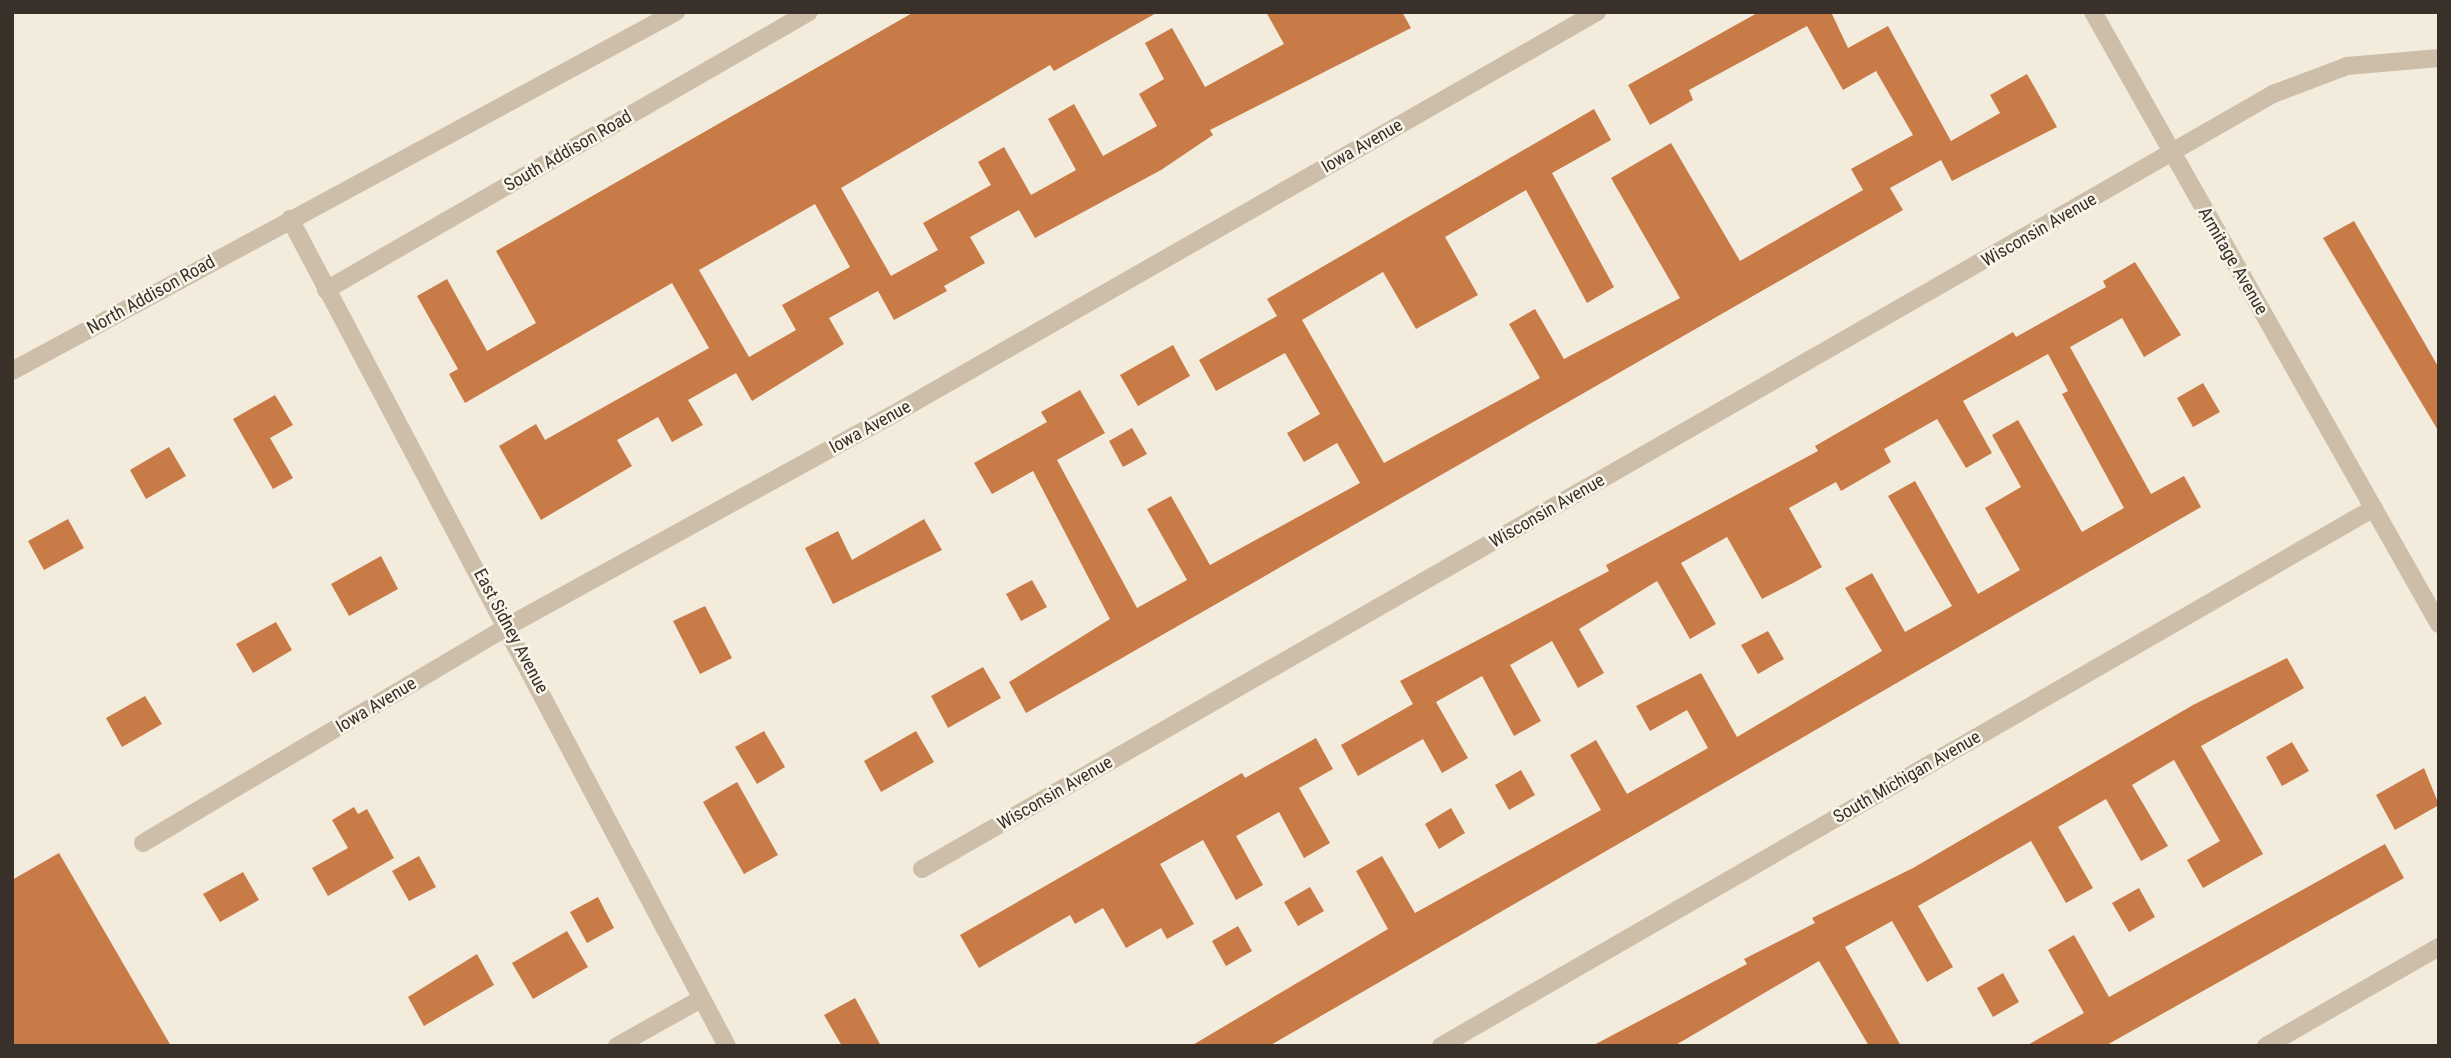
<!DOCTYPE html>
<style>
body{margin:0}
#map{position:relative;width:2451px;height:1058px;overflow:hidden;background:#f3ecdd;font-family:"Roboto Condensed",sans-serif}
div>[style]{position:absolute}
[style*='--x']{left:calc(var(--x)*1px);top:calc(var(--y)*1px);width:calc(var(--w)*1px);rotate:calc(var(--a)*1deg)}
.building>*{inset:0;background:#c87b47}
.minor>*{height:18px;margin:-9px;padding:0 9px;transform-origin:9px;border-radius:9px;background:#ccbea9}
.tertiary>*{height:18px;margin:-9px;padding:0 9px;transform-origin:9px;border-radius:9px;background:#ccbea9}
span{translate:-50% -50%;white-space:nowrap;text-align:center;line-height:1.15;-webkit-text-stroke:5px #faf5ea;paint-order:stroke}
.street-label{font-size:18px;color:#383029}
.frame{position:absolute;inset:0;border:14px solid #383029;pointer-events:none}
</style>
<div id="map">
<div class="building">
<i style="clip-path:polygon(evenodd,914px 12px,1158px 12px,1054px 71px,1050px 65px,841px 188px,891px 276px,938px 250px,923px 223px,991px 185px,978px 162px,1004px 147px,1031px 195px,1076px 170px,1048px 119px,1074px 104px,1103px 156px,1157px 126px,1139px 94px,1164px 79px,1145px 43px,1172px 28px,1205px 87px,1284px 44px,1266px 12px,1402px 12px,1411px 28px,1210px 130px,1213px 135px,1161px 170px,1035px 238px,1019px 210px,970px 237px,985px 263px,944px 286px,947px 291px,894px 320px,878px 291px,829px 318px,844px 344px,752px 401px,736px 373px,688px 400px,703px 425px,672px 442px,658px 417px,617px 440px,632px 466px,541px 520px,499px 446px,536px 424px,545px 440px,709px 348px,672px 283px,465px 403px,449px 374px,458px 369px,417px 296px,447px 279px,487px 351px,536px 323px,496px 251px,914px 12px,815px 204px,850px 267px,782px 305px,796px 330px,749px 357px,699px 270px,815px 204px)"></i>
<i style="clip-path:polygon(1759px 12px,1831px 12px,1848px 48px,1888px 26px,1951px 141px,2000px 113px,1990px 95px,2027px 74px,2057px 127px,1952px 181px,1941px 160px,1890px 188px,1903px 210px,1026px 713px,1009px 682px,1110px 619px,1033px 471px,992px 494px,974px 463px,1047px 422px,1041px 412px,1080px 390px,1105px 433px,1057px 460px,1137px 608px,1187px 580px,1147px 509px,1171px 496px,1210px 565px,1360px 483px,1337px 443px,1304px 462px,1287px 433px,1320px 414px,1285px 353px,1216px 391px,1199px 360px,1277px 316px,1267px 299px,1594px 109px,1611px 140px,1552px 173px,1614px 287px,1587px 303px,1526px 190px,1445px 237px,1478px 295px,1416px 329px,1383px 272px,1302px 320px,1384px 463px,1540px 378px,1509px 324px,1535px 309px,1564px 359px,1680px 298px,1611px 178px,1671px 143px,1740px 261px,1863px 190px,1851px 169px,1913px 135px,1876px 71px,1843px 90px,1807px 26px,1689px 90px,1693px 100px,1650px 125px,1628px 85px)"></i>
<i style="clip-path:polygon(2354px 221px,2439px 368px,2439px 432px,2323px 238px)"></i>
<i style="clip-path:polygon(2135px 262px,2181px 335px,2144px 357px,2122px 318px,2070px 347px,2151px 494px,2184px 476px,2201px 507px,1269px 1046px,1191px 1046px,1388px 929px,1356px 871px,1382px 856px,1415px 913px,1601px 810px,1570px 755px,1596px 740px,1627px 794px,1708px 748px,1687px 710px,1650px 731px,1636px 706px,1701px 673px,1737px 737px,1882px 651px,1845px 588px,1872px 573px,1905px 632px,1952px 606px,1888px 496px,1915px 481px,1978px 594px,2020px 570px,1985px 508px,2021px 487px,1992px 435px,2018px 420px,2082px 532px,2124px 508px,2062px 394px,2068px 391px,2048px 354px,1963px 401px,1992px 453px,1966px 468px,1937px 419px,1884px 449px,1891px 462px,1841px 491px,1836px 482px,1789px 508px,1822px 567px,1795px 582px,1762px 599px,1727px 537px,1681px 563px,1716px 624px,1690px 639px,1657px 581px,1579px 629px,1604px 673px,1578px 688px,1552px 641px,1510px 665px,1541px 721px,1514px 736px,1482px 676px,1436px 702px,1468px 758px,1442px 773px,1423px 739px,1358px 776px,1341px 745px,1413px 704px,1400px 681px,1609px 571px,1606px 565px,1818px 451px,1815px 446px,2013px 332px,2016px 337px,2106px 287px,2103px 281px)"></i>
<i style="clip-path:polygon(1173px 345px,1190px 376px,1138px 406px,1120px 375px)"></i>
<i style="clip-path:polygon(2203px 383px,2220px 412px,2193px 427px,2177px 398px)"></i>
<i style="clip-path:polygon(275px 395px,293px 425px,270px 438px,293px 478px,273px 489px,233px 419px)"></i>
<i style="clip-path:polygon(1132px 428px,1147px 454px,1123px 467px,1109px 441px)"></i>
<i style="clip-path:polygon(169px 447px,186px 476px,146px 499px,130px 470px)"></i>
<i style="clip-path:polygon(68px 519px,84px 548px,44px 570px,28px 541px)"></i>
<i style="clip-path:polygon(924px 519px,942px 550px,833px 604px,805px 548px,838px 531px,852px 560px)"></i>
<i style="clip-path:polygon(381px 556px,398px 589px,349px 616px,331px 584px)"></i>
<i style="clip-path:polygon(1032px 580px,1047px 607px,1021px 621px,1006px 594px)"></i>
<i style="clip-path:polygon(705px 606px,732px 658px,700px 674px,673px 621px)"></i>
<i style="clip-path:polygon(276px 622px,292px 650px,253px 673px,236px 644px)"></i>
<i style="clip-path:polygon(1768px 631px,1784px 659px,1758px 674px,1741px 645px)"></i>
<i style="clip-path:polygon(2287px 658px,2304px 688px,2201px 746px,2263px 854px,2203px 888px,2187px 860px,2220px 841px,2174px 760px,2132px 785px,2168px 846px,2141px 861px,2106px 799px,2058px 827px,2093px 888px,2066px 903px,2031px 841px,1918px 906px,1953px 967px,1927px 982px,1892px 921px,1845px 947px,1901px 1046px,1869px 1046px,1819px 961px,1674px 1046px,1592px 1046px,1747px 964px,1744px 959px,1815px 923px,1812px 918px,1913px 868px,2193px 705px)"></i>
<i style="clip-path:polygon(983px 667px,1001px 698px,948px 728px,931px 696px)"></i>
<i style="clip-path:polygon(145px 696px,162px 724px,122px 747px,106px 718px)"></i>
<i style="clip-path:polygon(764px 731px,785px 767px,757px 784px,735px 747px)"></i>
<i style="clip-path:polygon(916px 731px,934px 762px,881px 792px,864px 761px)"></i>
<i style="clip-path:polygon(1316px 738px,1333px 769px,1299px 788px,1330px 843px,1304px 858px,1279px 812px,1236px 836px,1263px 885px,1236px 900px,1203px 840px,1160px 864px,1194px 924px,1167px 939px,1161px 928px,1126px 948px,1103px 908px,1075px 924px,1070px 915px,979px 968px,960px 935px,1242px 773px,1245px 778px)"></i>
<i style="clip-path:polygon(2292px 742px,2309px 771px,2282px 786px,2266px 757px)"></i>
<i style="clip-path:polygon(2424px 768px,2439px 805px,2395px 830px,2376px 795px)"></i>
<i style="clip-path:polygon(1521px 770px,1535px 795px,1509px 810px,1495px 785px)"></i>
<i style="clip-path:polygon(737px 782px,778px 855px,744px 874px,703px 802px)"></i>
<i style="clip-path:polygon(354px 807px,358px 814px,367px 809px,394px 858px,328px 896px,312px 868px,348px 848px,332px 820px)"></i>
<i style="clip-path:polygon(1451px 808px,1465px 833px,1439px 849px,1425px 824px)"></i>
<i style="clip-path:polygon(2385px 844px,2404px 878px,2356px 905px,2105px 1046px,2026px 1046px,2084px 1013px,2048px 950px,2074px 935px,2109px 997px)"></i>
<i style="clip-path:polygon(59px 853px,171px 1046px,12px 1046px,12px 880px)"></i>
<i style="clip-path:polygon(419px 856px,436px 887px,409px 901px,392px 871px)"></i>
<i style="clip-path:polygon(243px 872px,259px 900px,220px 922px,203px 894px)"></i>
<i style="clip-path:polygon(1310px 887px,1324px 911px,1298px 926px,1284px 902px)"></i>
<i style="clip-path:polygon(2139px 888px,2155px 917px,2129px 932px,2112px 903px)"></i>
<i style="clip-path:polygon(598px 897px,614px 928px,587px 943px,570px 912px)"></i>
<i style="clip-path:polygon(1238px 926px,1252px 951px,1226px 966px,1212px 941px)"></i>
<i style="clip-path:polygon(567px 931px,588px 967px,533px 999px,512px 963px)"></i>
<i style="clip-path:polygon(477px 954px,494px 985px,424px 1026px,408px 997px)"></i>
<i style="clip-path:polygon(2003px 973px,2019px 1002px,1993px 1017px,1977px 988px)"></i>
<i style="clip-path:polygon(855px 998px,881px 1046px,842px 1046px,824px 1015px)"></i>
</div>
<div class="minor">
<i style="--x:2093;--y:12;--w:703;--a:60.52"></i>
<i style="--x:290;--y:219;--w:935;--a:62.15"></i>
<i style="--x:326;--y:290;--w:557;--a:-29.92"></i>
<i style="--x:143;--y:843;--w:427;--a:-30.7"></i>
<i style="--x:510;--y:625;--w:444;--a:-28.8"></i>
<i style="--x:899;--y:411;--w:804;--a:-29.75"></i>
<i style="--x:922;--y:869;--w:1558;--a:-29.84"></i>
<i style="--x:2273;--y:94;--w:79;--a:-20.7"></i>
<i style="--x:2347;--y:66;--w:92;--a:-5"></i>
<i style="--x:617;--y:1046;--w:96;--a:-29.2"></i>
<i style="--x:1441;--y:1046;--w:1077;--a:-29.97"></i>
<i style="--x:2266;--y:1046;--w:199;--a:-29.8"></i>
</div>
<div class="tertiary">
<i style="--x:12;--y:371;--w:755;--a:-28.4"></i>
</div>
<div class="street-label">
<span style="left:1362px;top:146px;rotate:-30deg">Iowa Avenue</span>
<span style="left:568px;top:151px;rotate:-30deg">South Addison Road</span>
<span style="left:2039px;top:230px;rotate:-30deg">Wisconsin Avenue</span>
<span style="left:2233px;top:261px;rotate:60deg">Armitage Avenue</span>
<span style="left:151px;top:295px;rotate:-29deg">North Addison Road</span>
<span style="left:870px;top:427px;rotate:-29deg">Iowa Avenue</span>
<span style="left:1547px;top:511px;rotate:-30deg">Wisconsin Avenue</span>
<span style="left:511px;top:631px;rotate:62deg">East Sidney Avenue</span>
<span style="left:376px;top:705px;rotate:-31deg">Iowa Avenue</span>
<span style="left:1907px;top:777px;rotate:-30deg">South Michigan Avenue</span>
<span style="left:1055px;top:793px;rotate:-30deg">Wisconsin Avenue</span>
</div>
<div class="frame"></div>
</div>
